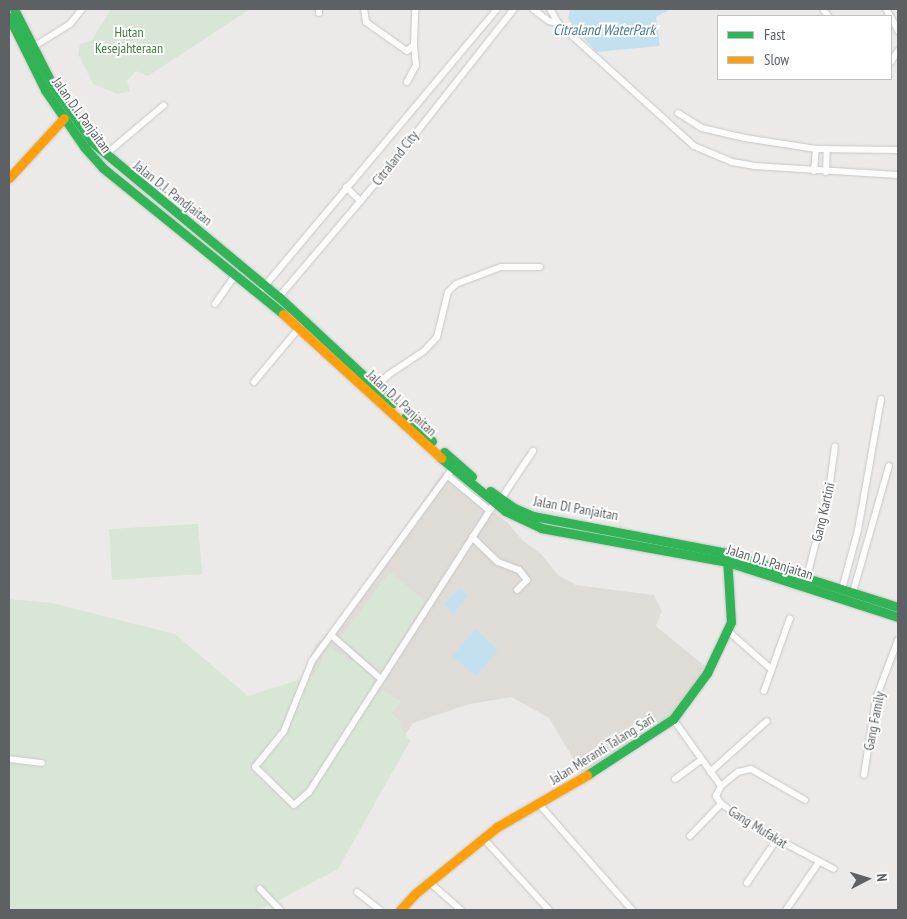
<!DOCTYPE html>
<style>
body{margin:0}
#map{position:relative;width:907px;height:919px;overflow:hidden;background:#eceae8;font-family:"PT Sans Narrow",sans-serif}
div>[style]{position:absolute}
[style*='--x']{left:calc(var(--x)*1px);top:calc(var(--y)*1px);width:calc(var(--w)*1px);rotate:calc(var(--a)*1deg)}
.education>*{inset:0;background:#dfdcd8}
.green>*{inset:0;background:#d8e6d5}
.water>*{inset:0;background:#c2e0f0}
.roads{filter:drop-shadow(0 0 1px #c7c7c7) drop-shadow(0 0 1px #c7c7c7)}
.street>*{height:6px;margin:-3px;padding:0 3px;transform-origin:3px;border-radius:3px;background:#fcfcfc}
.fast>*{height:9px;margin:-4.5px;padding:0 4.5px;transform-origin:4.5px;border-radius:4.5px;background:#30b455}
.slow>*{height:9px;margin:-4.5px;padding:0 4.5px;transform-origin:4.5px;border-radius:4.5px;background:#ff9f0a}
span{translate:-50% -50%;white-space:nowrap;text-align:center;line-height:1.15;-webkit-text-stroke:4px #fff;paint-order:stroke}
.park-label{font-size:14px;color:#438041}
.street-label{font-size:14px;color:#5d6164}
.water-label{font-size:15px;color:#4c799c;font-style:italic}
.frame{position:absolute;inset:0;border:10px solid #5d6164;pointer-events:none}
.legend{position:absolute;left:717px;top:15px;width:175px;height:65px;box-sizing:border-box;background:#fff;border:1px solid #bec0c1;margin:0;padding:6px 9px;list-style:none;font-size:15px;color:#5d6164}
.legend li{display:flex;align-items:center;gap:10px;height:25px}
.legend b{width:25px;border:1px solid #bec0c1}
.north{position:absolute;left:842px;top:854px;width:50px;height:50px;-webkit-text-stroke:4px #fff;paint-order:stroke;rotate:85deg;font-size:14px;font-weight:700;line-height:20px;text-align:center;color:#5d6164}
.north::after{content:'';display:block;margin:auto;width:18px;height:22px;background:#5d6164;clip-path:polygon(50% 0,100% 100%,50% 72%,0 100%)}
</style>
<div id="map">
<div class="education">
<i style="clip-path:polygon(443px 472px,508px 523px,523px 541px,541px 554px,558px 575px,576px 585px,654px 595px,662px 611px,656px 626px,707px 668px,673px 716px,583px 775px,549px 718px,511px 697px,470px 704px,413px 723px,391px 755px,286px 711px,316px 644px,337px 624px)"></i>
</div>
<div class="green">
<i style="clip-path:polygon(111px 9px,250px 9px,148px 76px,136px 71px,127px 81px,130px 91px,117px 94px,93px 84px,78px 54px,80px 44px,92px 40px)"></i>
<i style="clip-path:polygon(198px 524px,202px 574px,112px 580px,109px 529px)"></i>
<i style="clip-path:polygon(390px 572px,425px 601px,381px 671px,341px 637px)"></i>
<i style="clip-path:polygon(9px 599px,52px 603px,175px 634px,248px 696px,314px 675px,329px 646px,351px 662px,357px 661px,373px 679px,372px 683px,379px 695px,383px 690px,401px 702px,393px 712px,389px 710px,402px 723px,400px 726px,410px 741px,338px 869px,260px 910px,9px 910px)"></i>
</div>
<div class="water">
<i style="clip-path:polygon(570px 9px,671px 9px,656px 17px,660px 46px,596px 52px,568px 19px)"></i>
<i style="clip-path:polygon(459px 588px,468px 595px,453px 614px,444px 604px)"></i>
<i style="clip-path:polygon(476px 629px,498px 651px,476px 676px,452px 656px)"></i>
</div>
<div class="roads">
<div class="street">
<i style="--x:319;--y:9;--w:4;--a:90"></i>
<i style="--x:364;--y:9;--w:13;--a:81"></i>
<i style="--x:366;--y:22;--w:50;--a:35.3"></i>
<i style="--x:407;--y:51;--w:9;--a:-41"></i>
<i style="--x:414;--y:45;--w:36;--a:-88"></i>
<i style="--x:533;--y:9;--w:20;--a:37"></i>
<i style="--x:549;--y:21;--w:9;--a:13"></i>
<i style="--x:550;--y:9;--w:16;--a:60"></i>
<i style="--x:558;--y:23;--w:183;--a:42.1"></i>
<i style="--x:694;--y:146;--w:41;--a:22.8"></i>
<i style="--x:732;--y:162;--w:22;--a:10"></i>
<i style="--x:754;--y:166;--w:144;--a:3.6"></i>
<i style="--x:823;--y:9;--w:9;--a:54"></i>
<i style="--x:886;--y:9;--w:8;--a:60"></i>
<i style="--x:891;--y:17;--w:16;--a:63"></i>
<i style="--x:33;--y:47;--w:44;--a:-31.9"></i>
<i style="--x:70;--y:24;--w:19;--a:-51"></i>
<i style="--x:891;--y:62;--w:13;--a:-58"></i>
<i style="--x:407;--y:82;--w:19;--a:-62"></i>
<i style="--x:416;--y:65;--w:20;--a:-96"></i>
<i style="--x:678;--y:113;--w:28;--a:32"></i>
<i style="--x:702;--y:128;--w:44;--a:13.1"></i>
<i style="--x:745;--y:138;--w:72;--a:8.8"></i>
<i style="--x:816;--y:149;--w:82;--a:0.7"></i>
<i style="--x:105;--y:155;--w:77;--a:-40.3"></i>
<i style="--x:814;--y:171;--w:22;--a:-85"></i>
<i style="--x:826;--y:172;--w:23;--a:-88"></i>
<i style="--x:346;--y:187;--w:20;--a:45"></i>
<i style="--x:263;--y:288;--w:364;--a:-50"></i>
<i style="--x:278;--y:298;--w:160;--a:-49.6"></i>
<i style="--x:382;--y:176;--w:213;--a:-51.7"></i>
<i style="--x:215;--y:304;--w:37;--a:-55"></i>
<i style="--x:254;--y:382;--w:70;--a:-50.2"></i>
<i style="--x:375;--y:388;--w:18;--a:-45"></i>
<i style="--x:388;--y:375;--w:43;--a:-33.7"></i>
<i style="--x:424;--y:351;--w:19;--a:-47"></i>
<i style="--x:437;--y:337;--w:46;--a:-76.3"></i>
<i style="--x:448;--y:292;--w:11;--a:-45"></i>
<i style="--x:456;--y:284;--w:48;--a:-20.7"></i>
<i style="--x:501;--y:267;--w:39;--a:0"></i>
<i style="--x:452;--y:469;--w:238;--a:126.1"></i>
<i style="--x:312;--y:661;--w:75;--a:111.8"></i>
<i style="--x:284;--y:731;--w:46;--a:128.9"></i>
<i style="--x:255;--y:767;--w:54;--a:44.3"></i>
<i style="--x:294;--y:805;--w:20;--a:-41"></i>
<i style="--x:309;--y:792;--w:345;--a:-57.3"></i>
<i style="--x:448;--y:476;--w:53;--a:39.7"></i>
<i style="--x:501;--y:499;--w:58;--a:-56.3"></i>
<i style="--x:472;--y:537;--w:36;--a:44"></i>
<i style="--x:498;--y:562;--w:22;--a:21"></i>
<i style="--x:519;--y:570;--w:13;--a:51"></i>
<i style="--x:527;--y:580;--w:14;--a:135"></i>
<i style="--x:807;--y:577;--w:90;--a:-75.8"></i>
<i style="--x:829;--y:490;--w:44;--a:-82.2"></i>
<i style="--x:842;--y:589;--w:61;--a:-74.8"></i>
<i style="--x:858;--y:530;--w:133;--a:-80"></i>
<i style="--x:853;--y:592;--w:131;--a:-74.1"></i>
<i style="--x:728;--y:631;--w:57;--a:41.5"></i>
<i style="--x:331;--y:635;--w:65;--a:41.3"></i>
<i style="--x:764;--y:691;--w:77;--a:-70.4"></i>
<i style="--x:673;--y:719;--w:82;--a:54.4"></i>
<i style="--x:9;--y:759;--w:33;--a:7"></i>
<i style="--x:710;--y:772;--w:76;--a:-41.8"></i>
<i style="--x:864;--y:775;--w:78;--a:-81.1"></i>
<i style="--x:876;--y:698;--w:62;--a:-69.2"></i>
<i style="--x:675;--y:779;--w:32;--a:-36"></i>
<i style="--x:805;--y:800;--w:62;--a:-150.1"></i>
<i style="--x:751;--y:769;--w:13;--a:167"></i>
<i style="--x:738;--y:772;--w:22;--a:141"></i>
<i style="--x:721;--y:786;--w:11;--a:117"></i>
<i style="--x:716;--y:796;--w:9;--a:58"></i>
<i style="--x:721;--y:804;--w:66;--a:32"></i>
<i style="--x:777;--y:839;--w:64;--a:27.8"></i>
<i style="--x:539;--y:804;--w:141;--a:48.7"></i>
<i style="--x:690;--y:836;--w:45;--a:-45.9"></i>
<i style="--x:483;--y:838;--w:98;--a:47.5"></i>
<i style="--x:429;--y:882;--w:43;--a:41.2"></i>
<i style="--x:747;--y:883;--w:53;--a:-55.7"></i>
<i style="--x:260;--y:889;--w:29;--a:46"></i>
<i style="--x:357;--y:892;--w:29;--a:38"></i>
<i style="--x:786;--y:910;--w:58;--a:-55.5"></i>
</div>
<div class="fast">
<i style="--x:14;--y:9;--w:86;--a:63.1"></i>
<i style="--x:53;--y:86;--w:68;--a:55.1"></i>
<i style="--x:92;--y:142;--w:243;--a:39.7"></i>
<i style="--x:279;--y:297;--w:156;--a:42.9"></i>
<i style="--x:9;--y:17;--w:81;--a:63.7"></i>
<i style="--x:45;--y:90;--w:70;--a:55.4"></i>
<i style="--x:85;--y:148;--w:27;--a:48"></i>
<i style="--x:103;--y:168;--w:232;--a:39"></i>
<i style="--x:406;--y:416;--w:36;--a:44"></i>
<i style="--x:444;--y:452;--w:37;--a:41"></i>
<i style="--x:441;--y:458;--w:83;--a:39.6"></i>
<i style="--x:505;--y:511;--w:40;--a:25"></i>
<i style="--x:541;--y:528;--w:190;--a:10.3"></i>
<i style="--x:728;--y:562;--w:179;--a:17.9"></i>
<i style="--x:490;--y:491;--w:29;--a:35"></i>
<i style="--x:514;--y:508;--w:21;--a:23"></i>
<i style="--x:533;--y:516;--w:197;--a:10.8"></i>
<i style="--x:727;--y:553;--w:179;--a:17.5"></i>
<i style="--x:587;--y:775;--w:103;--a:-33.1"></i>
<i style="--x:673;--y:719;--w:57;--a:-53.5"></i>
<i style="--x:707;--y:673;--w:56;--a:-64.8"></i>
<i style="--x:731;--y:622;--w:66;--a:-93.5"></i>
</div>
<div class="slow">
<i style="--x:9;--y:178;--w:81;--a:-47.5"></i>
<i style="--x:283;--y:314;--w:214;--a:42.3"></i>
<i style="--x:400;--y:910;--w:23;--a:-47"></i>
<i style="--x:416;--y:893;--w:104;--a:-39.2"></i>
<i style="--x:497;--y:827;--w:104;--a:-30"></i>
</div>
</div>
<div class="park-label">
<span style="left:129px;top:40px">Hutan<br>Kesejahteraan</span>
</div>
<div class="street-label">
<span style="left:82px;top:115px;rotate:54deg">Jalan D.I. Panjaitan</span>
<span style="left:395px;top:158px;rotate:-52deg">Citraland City</span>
<span style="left:173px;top:193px;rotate:38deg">Jalan D.I. Pandjaitan</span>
<span style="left:402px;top:403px;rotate:43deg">Jalan D.I. Panjaitan</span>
<span style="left:576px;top:508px;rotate:10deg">Jalan DI Panjaitan</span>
<span style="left:823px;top:512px;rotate:-77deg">Gang Kartini</span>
<span style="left:770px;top:562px;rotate:17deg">Jalan D.I. Panjaitan</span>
<span style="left:874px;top:721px;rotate:-79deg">Gang Family</span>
<span style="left:602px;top:749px;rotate:-32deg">Jalan Meranti Talang Sari</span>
<span style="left:758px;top:827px;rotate:32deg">Gang Mufakat</span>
</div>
<div class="water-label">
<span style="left:604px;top:30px">Citraland WaterPark</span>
</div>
<div class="frame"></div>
<ul class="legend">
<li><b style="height:6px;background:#30b455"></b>Fast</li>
<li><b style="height:6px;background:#ff9f0a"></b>Slow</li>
</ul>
<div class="north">N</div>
</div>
